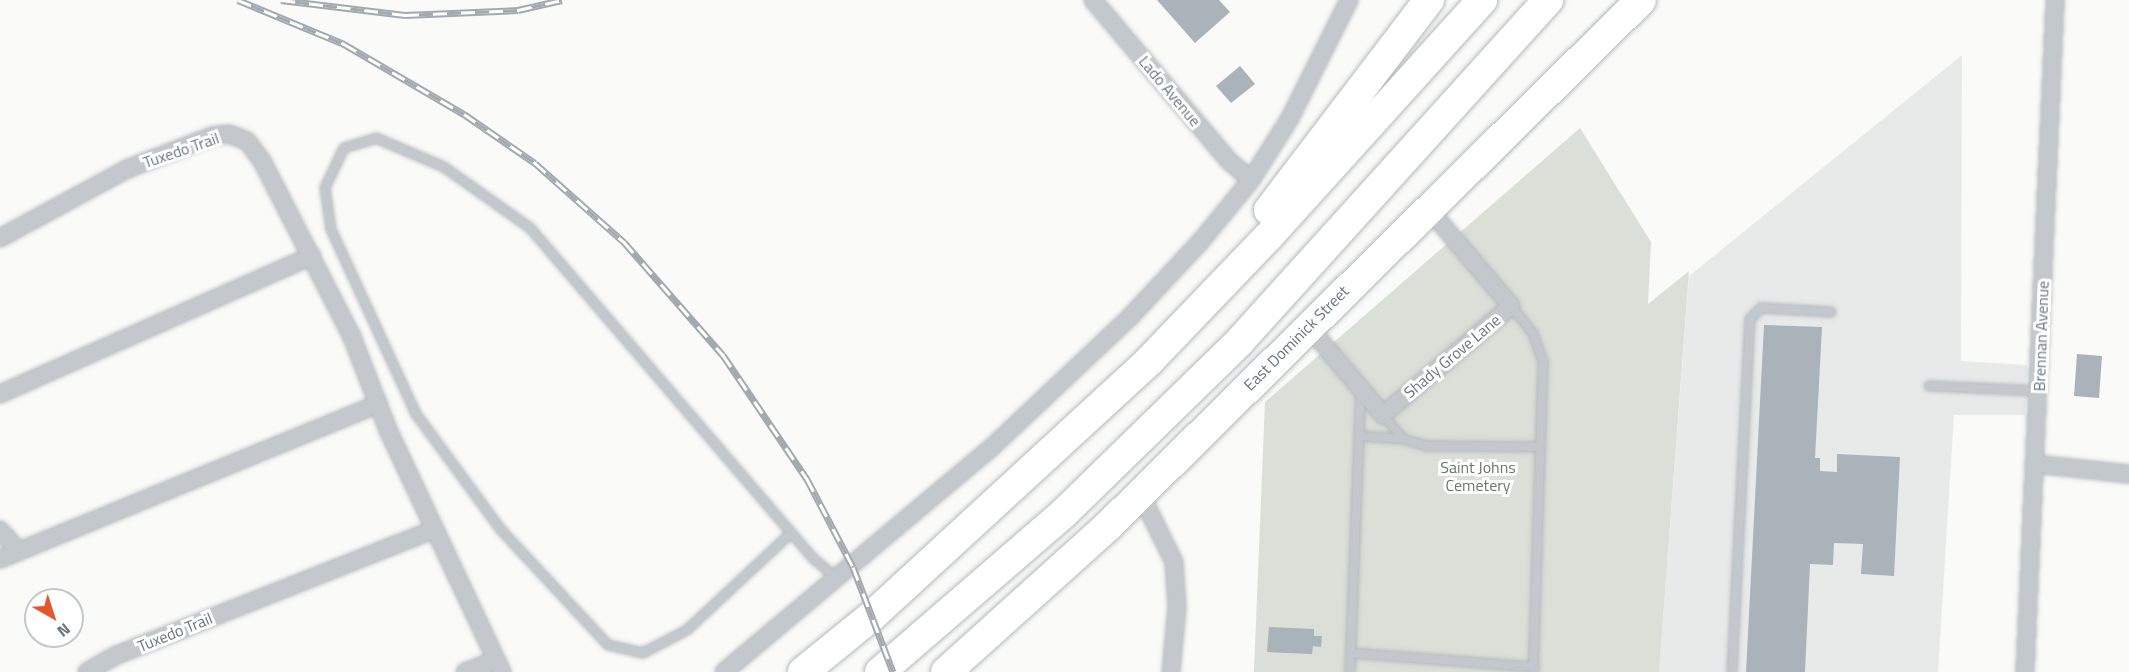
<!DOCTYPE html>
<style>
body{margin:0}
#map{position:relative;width:2129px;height:672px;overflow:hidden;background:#fafaf8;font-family:"Titillium Web",sans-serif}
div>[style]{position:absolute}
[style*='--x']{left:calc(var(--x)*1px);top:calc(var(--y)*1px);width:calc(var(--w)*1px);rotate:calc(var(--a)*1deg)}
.built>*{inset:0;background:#e8e9e9}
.green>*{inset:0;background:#dadfd7}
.building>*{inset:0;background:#aab3b9}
.roads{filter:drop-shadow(0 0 2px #b4b9bd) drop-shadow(0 0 2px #b4b9bd)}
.lane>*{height:8px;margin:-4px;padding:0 4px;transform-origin:4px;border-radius:4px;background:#c3c8cc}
.street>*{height:16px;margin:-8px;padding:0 8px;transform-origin:8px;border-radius:8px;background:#c3c8cc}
.highway>*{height:30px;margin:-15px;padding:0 15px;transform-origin:15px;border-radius:15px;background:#fff}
.rail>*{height:7px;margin-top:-3.5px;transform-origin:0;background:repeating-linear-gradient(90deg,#fff 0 14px,#a2aab0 0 28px);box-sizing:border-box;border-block:2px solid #a2aab0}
span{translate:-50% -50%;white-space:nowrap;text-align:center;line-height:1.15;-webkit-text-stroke:6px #fff;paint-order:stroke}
.street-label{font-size:16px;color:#657683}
.park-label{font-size:16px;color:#687a64}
.north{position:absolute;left:24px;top:588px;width:60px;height:60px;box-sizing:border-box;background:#fff;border:2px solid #c1c8cd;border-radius:50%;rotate:141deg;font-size:16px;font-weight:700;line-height:24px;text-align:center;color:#657683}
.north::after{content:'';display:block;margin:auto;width:21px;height:27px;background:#e4572e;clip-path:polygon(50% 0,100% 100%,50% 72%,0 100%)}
</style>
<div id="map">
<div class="built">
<i style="clip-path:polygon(1962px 55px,1961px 361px,2027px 365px,2025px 415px,1954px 415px,1938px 672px,1659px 672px,1689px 276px)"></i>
</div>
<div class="green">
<i style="clip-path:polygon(1580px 128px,1651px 242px,1648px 304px,1689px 271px,1659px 672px,1254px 672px,1265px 402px)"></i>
</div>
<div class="building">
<i style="clip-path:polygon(1157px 0,1219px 0,1230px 12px,1195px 43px)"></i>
<i style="clip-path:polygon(1240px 66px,1255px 84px,1231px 103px,1216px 86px)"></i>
<i style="clip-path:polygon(1764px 325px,1822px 327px,1815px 458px,1820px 458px,1820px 471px,1837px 472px,1837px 454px,1900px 457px,1894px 576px,1861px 574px,1863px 544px,1834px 543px,1833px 565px,1810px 564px,1805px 672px,1746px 672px)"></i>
<i style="clip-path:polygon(2077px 354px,2102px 356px,2099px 398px,2074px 396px)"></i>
<i style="clip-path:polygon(1269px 627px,1314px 629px,1314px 636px,1322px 636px,1321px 647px,1313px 646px,1312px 654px,1267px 652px)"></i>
</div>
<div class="roads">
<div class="lane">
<i style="--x:1511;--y:306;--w:35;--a:51"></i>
<i style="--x:1533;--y:333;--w:31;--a:71"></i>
<i style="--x:1543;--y:362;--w:310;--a:91.8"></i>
<i style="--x:1929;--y:386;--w:110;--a:2.6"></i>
<i style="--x:1383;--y:415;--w:31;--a:50"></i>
<i style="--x:1403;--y:439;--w:25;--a:16"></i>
<i style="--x:1427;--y:446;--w:114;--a:0.5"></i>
<i style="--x:1359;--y:436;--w:44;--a:3.9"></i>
<i style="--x:791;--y:533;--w:142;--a:137"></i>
<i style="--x:687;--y:630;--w:50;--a:152.4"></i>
<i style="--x:643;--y:653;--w:36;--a:-167"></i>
<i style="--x:608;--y:645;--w:157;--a:-132.9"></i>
<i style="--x:501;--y:530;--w:144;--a:-126.2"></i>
<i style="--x:416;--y:414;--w:204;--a:-114.7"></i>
<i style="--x:331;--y:229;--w:41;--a:-98.3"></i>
<i style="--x:325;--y:188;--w:44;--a:-64.6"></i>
<i style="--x:344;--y:148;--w:34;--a:-17"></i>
<i style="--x:376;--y:138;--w:74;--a:23.1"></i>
<i style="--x:444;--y:167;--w:105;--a:35.3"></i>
<i style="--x:530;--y:228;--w:436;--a:49.4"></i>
<i style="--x:814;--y:559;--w:31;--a:40"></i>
<i style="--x:1351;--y:653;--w:184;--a:4.4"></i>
<i style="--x:1350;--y:672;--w:281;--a:-87.8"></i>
<i style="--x:1732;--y:672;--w:353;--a:-87.1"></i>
<i style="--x:1750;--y:319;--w:16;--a:-45"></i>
<i style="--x:1761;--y:308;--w:70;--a:3.3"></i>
</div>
<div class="street">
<i style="--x:1093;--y:0;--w:209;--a:49.8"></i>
<i style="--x:1228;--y:160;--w:30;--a:41"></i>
<i style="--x:0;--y:238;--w:145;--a:-28.5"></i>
<i style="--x:127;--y:169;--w:91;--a:-21.2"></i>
<i style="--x:212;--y:136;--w:17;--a:-7"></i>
<i style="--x:229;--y:134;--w:19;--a:21"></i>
<i style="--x:247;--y:141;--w:25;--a:53"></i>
<i style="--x:262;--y:161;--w:198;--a:62.9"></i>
<i style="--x:352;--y:337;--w:100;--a:68.8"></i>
<i style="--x:388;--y:430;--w:268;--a:64.8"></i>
<i style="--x:1308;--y:326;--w:116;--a:49.9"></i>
<i style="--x:1383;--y:415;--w:168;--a:-40.4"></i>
<i style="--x:1511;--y:306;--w:130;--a:-130.3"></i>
<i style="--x:0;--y:394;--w:341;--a:-23.9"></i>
<i style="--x:2035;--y:464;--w:95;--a:6.1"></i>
<i style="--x:1140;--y:493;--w:77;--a:63.8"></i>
<i style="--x:1174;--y:562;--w:45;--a:86.2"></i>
<i style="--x:1177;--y:607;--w:65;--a:95.3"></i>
<i style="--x:0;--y:530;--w:27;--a:48"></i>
<i style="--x:0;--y:559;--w:409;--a:-22.3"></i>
<i style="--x:87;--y:672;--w:34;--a:-30"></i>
<i style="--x:117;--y:655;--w:340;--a:-21.6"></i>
<i style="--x:465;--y:672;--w:33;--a:-21"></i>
<i style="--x:724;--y:672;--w:347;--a:-40"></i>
<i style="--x:990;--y:449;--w:194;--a:-43.3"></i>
<i style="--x:1131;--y:316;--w:103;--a:-47"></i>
<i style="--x:1201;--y:241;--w:79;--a:-50.7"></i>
<i style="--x:1251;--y:180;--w:73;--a:-57.8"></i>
<i style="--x:1290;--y:118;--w:132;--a:-63.4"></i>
<i style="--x:2025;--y:672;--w:673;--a:-87.44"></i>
</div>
<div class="highway">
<i style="--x:1269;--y:210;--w:264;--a:-52.7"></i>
<i style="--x:803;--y:672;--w:89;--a:-39.1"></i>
<i style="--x:872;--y:616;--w:377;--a:-42.6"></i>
<i style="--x:1149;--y:361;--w:173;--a:-46.2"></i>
<i style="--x:1269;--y:236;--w:318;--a:-47.9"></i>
<i style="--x:880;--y:672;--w:243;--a:-40.8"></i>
<i style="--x:1064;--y:513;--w:246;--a:-44.3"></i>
<i style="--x:1240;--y:341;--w:460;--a:-47.9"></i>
<i style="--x:946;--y:672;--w:217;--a:-42"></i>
<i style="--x:1107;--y:527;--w:750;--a:-44.62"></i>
</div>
</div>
<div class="rail">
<i style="--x:238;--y:0;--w:115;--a:22.5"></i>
<i style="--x:344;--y:44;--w:139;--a:30.3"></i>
<i style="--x:464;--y:114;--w:86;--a:34.6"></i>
<i style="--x:535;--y:163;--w:119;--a:41.6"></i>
<i style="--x:624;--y:242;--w:150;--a:48.8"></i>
<i style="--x:723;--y:355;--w:150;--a:55.9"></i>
<i style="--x:807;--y:479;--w:99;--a:62.4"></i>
<i style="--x:853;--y:567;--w:112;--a:69.1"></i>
<i style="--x:281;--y:0;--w:125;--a:6.9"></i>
<i style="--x:405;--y:15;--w:113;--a:-2.5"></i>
<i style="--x:518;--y:10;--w:45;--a:-12.8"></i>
</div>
<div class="street-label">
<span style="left:1170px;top:91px;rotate:50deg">Lado Avenue</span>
<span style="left:181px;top:150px;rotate:-19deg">Tuxedo Trail</span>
<span style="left:2041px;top:336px;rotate:-88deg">Brennan Avenue</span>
<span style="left:1296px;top:338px;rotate:-45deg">East Dominick Street</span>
<span style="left:1452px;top:356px;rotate:-40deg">Shady Grove Lane</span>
<span style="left:175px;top:632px;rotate:-22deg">Tuxedo Trail</span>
</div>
<div class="park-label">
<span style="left:1478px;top:476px">Saint Johns<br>Cemetery</span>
</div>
<div class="north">N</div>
</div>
